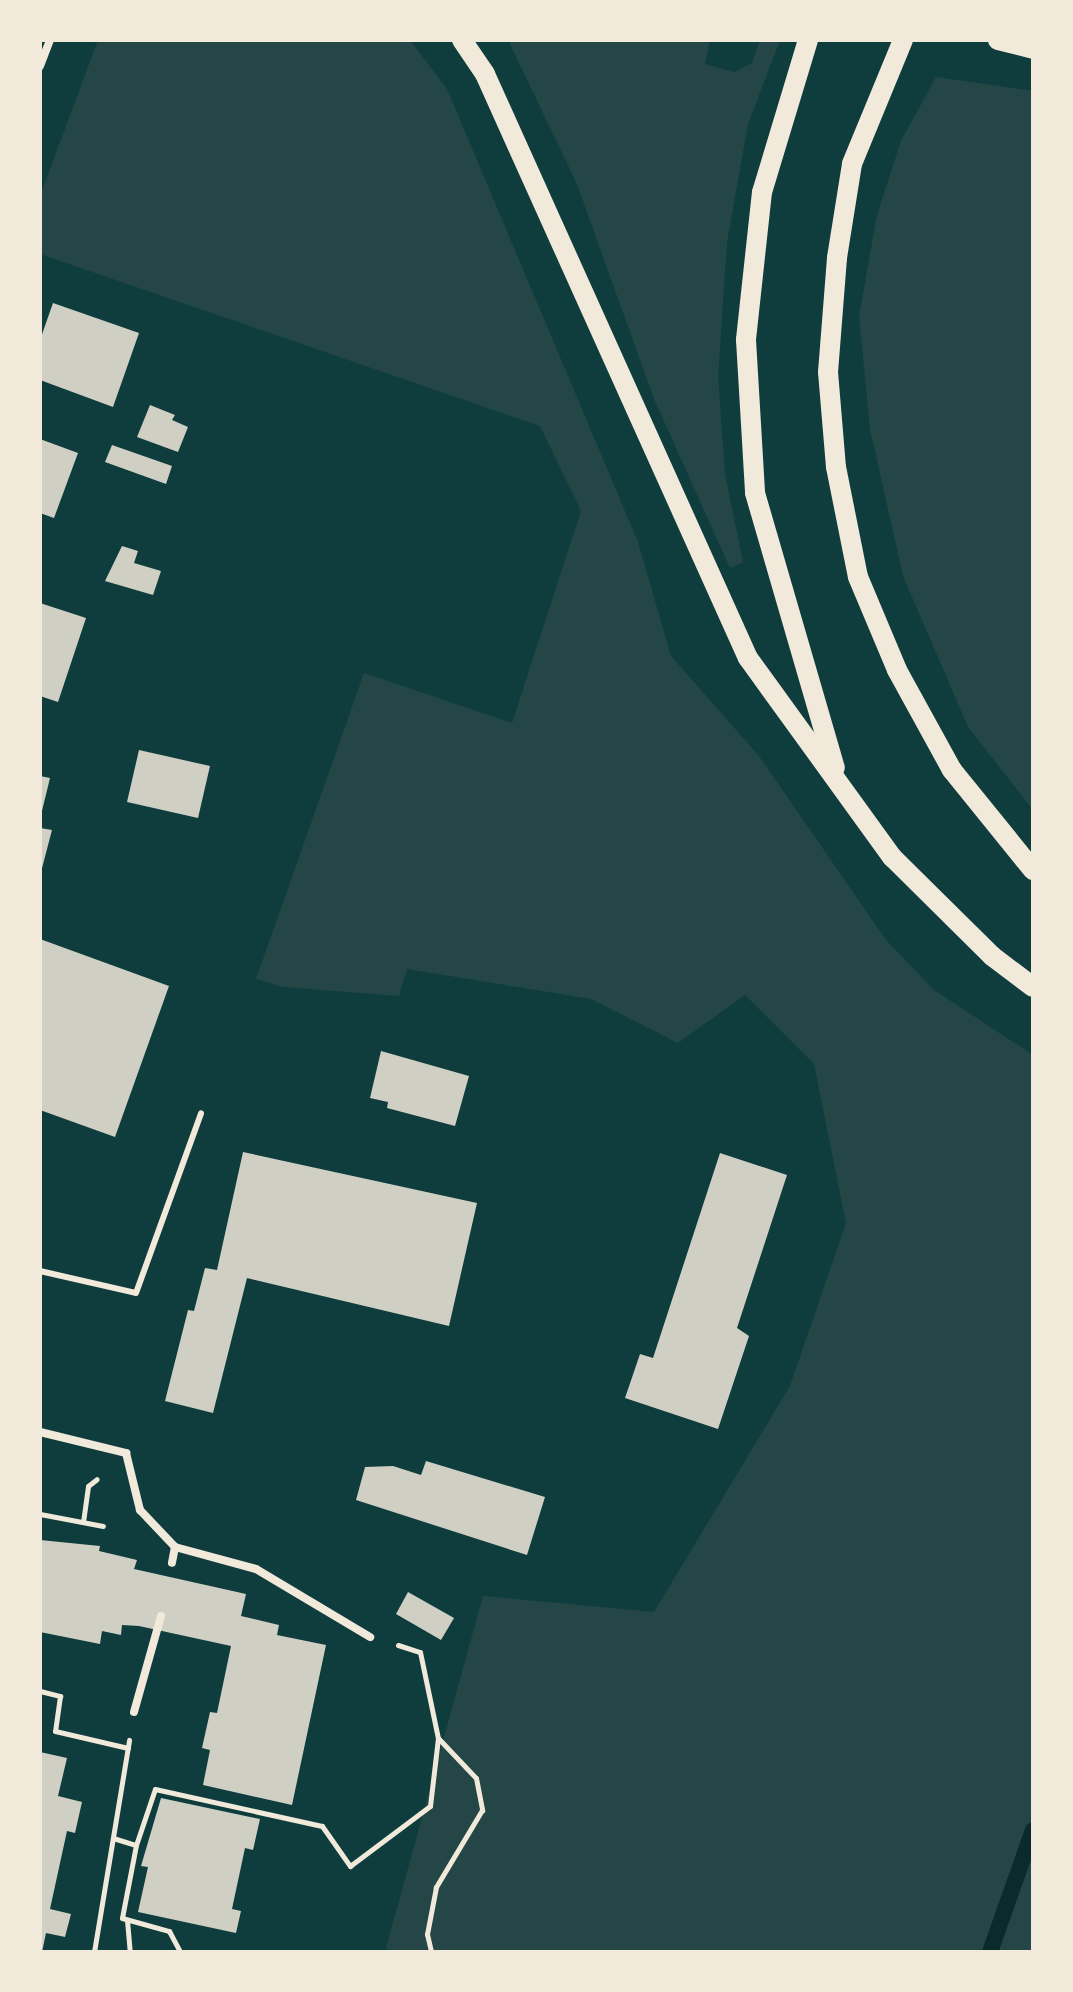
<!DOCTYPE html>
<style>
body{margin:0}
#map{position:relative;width:1073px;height:1992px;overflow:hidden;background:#0f3d3e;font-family:Cabin,sans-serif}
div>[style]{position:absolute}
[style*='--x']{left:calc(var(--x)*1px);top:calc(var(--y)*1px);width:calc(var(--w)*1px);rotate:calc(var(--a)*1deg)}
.green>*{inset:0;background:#244646}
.stream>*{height:16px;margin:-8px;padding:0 8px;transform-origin:8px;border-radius:8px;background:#0a2a2b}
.building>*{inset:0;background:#cfcfc3}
.path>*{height:5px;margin:-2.5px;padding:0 2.5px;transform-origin:2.5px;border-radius:2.5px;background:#f1e9da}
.service>*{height:6px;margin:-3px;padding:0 3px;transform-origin:3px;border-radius:3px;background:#f1e9da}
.minor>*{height:8px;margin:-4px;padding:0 4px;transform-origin:4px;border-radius:4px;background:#f1e9da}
.primary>*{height:20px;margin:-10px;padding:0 10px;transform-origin:10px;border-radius:10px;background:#f1e9da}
span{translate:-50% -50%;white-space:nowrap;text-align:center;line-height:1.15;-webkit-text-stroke:8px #f1e9da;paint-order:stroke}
.frame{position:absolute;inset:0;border:42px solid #f1e9da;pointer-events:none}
</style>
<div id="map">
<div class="green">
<i style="clip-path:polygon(98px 40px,410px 40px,447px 89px,638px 542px,671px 656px,759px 756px,886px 940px,934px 990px,1033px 1055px,1033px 1952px,389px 1952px,386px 1948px,483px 1596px,654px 1612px,790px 1386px,846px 1223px,814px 1064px,745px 995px,678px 1043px,591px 999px,407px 969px,399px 996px,283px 987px,256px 979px,364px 673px,512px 723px,581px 511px,540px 426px,40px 254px,40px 196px)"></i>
<i style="clip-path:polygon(508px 40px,710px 40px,705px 64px,734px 72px,752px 63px,760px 40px,780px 40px,748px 124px,727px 242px,718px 377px,725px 474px,743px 562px,730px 568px,654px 399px,577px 184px)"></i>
<i style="clip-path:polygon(936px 77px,1033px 91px,1033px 810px,968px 727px,903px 576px,870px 429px,859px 316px,877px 215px,901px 141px)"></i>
</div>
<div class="stream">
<i style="--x:990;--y:1952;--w:129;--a:-70.6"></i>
</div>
<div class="building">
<i style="clip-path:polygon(53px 303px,139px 333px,113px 407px,40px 380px,40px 340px)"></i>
<i style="clip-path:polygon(150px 405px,175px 415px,172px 420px,188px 427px,178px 452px,137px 437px)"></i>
<i style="clip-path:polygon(40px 439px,78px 453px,54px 518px,40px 513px)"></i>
<i style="clip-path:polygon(112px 445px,172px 466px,166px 484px,105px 462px)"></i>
<i style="clip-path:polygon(122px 546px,138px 551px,134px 563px,161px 571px,153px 595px,105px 581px)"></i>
<i style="clip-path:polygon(40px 603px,86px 618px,58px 702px,40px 696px)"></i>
<i style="clip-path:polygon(139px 750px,210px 766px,198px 818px,127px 802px)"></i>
<i style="clip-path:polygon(40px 776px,50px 778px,41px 815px,40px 815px)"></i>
<i style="clip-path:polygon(40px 828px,52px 830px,41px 872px,40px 872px)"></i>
<i style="clip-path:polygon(40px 939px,169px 986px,115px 1137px,40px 1110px)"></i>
<i style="clip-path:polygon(381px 1051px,469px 1076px,455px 1126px,387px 1108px,388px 1102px,370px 1098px)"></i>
<i style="clip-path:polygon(243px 1152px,477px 1203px,449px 1326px,247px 1278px,213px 1413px,165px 1401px,188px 1310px,194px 1311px,205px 1268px,217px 1270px)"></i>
<i style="clip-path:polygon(720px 1153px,787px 1175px,737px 1328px,749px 1336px,718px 1429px,625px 1398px,640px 1354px,653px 1358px)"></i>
<i style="clip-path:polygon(426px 1461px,545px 1497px,527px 1555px,356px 1500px,365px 1467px,393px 1466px,421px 1475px)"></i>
<i style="clip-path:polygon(40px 1540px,100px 1546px,99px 1551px,137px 1560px,134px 1569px,246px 1594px,241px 1616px,279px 1625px,277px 1635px,326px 1645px,292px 1805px,203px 1785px,210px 1750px,202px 1748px,210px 1712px,217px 1713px,231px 1646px,139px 1626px,122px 1625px,121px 1635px,102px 1631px,100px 1644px,40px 1632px)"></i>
<i style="clip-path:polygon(408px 1592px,454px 1618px,441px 1640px,396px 1614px)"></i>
<i style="clip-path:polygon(40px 1752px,67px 1758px,58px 1796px,82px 1802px,75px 1833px,67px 1831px,50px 1909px,71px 1914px,65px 1937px,46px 1933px,42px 1952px)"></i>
<i style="clip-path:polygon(161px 1798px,260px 1819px,253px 1850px,245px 1848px,232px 1909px,241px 1911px,236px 1933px,138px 1912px,148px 1867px,141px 1866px)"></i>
</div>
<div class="path">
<i style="--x:40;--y:1514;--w:64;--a:10.8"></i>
<i style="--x:83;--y:1522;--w:36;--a:-82"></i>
<i style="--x:88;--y:1486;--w:11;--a:-38"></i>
<i style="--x:398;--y:1645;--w:23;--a:18"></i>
<i style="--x:420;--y:1652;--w:88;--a:78.2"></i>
<i style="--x:438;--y:1738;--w:55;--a:46.5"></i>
<i style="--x:476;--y:1778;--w:33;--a:79"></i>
<i style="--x:482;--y:1810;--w:90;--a:120.9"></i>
<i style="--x:436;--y:1887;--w:48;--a:100.8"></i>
<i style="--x:427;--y:1934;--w:18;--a:77"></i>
<i style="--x:40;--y:1691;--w:21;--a:14"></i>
<i style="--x:60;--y:1696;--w:35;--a:98"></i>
<i style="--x:55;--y:1731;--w:75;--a:13.1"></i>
<i style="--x:113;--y:1838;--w:24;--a:17"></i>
<i style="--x:136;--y:1845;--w:59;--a:-71.3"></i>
<i style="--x:155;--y:1789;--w:171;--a:12.5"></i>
<i style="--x:322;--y:1826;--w:49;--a:55"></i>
<i style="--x:350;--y:1866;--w:100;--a:-36.9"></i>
<i style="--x:430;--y:1806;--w:68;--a:-83.3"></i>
<i style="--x:136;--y:1845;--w:74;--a:100.9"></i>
<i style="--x:122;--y:1918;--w:49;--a:15.5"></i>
<i style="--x:169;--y:1931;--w:24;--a:62"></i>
<i style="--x:127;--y:1920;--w:32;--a:85"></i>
<i style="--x:94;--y:1952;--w:215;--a:-80.6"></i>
</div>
<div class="service">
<i style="--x:40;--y:1271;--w:98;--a:12.9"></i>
<i style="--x:136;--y:1293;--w:191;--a:-70.1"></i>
</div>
<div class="minor">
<i style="--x:40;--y:66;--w:28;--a:-69"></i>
<i style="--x:40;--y:1432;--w:89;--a:13.7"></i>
<i style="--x:126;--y:1453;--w:59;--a:76.2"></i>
<i style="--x:140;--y:1510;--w:51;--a:46.6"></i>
<i style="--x:175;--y:1547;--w:16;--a:101"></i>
<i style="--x:175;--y:1547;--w:84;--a:15.2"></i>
<i style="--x:256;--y:1569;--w:133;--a:30.8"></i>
<i style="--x:134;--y:1712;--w:100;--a:-74.3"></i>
</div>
<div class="primary">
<i style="--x:462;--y:40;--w:41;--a:55.9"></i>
<i style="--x:485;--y:74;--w:640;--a:65.76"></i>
<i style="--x:748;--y:658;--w:246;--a:54.1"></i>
<i style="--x:892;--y:857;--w:141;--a:44.7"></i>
<i style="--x:992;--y:956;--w:51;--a:37.1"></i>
<i style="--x:808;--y:40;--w:159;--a:106.8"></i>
<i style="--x:762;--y:192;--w:149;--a:96.2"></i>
<i style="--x:746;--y:340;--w:153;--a:86.6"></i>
<i style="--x:755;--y:493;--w:286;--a:73.8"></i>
<i style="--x:903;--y:40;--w:134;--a:112.4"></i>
<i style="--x:852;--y:164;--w:95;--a:99.1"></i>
<i style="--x:837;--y:258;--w:114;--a:94.5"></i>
<i style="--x:828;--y:372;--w:95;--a:85.2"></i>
<i style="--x:836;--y:467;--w:112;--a:78.7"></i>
<i style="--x:858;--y:577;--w:101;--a:67.2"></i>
<i style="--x:897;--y:670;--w:114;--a:61.2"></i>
<i style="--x:952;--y:770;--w:129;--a:51"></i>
<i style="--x:998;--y:40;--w:36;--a:14"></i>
</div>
<div class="frame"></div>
</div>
